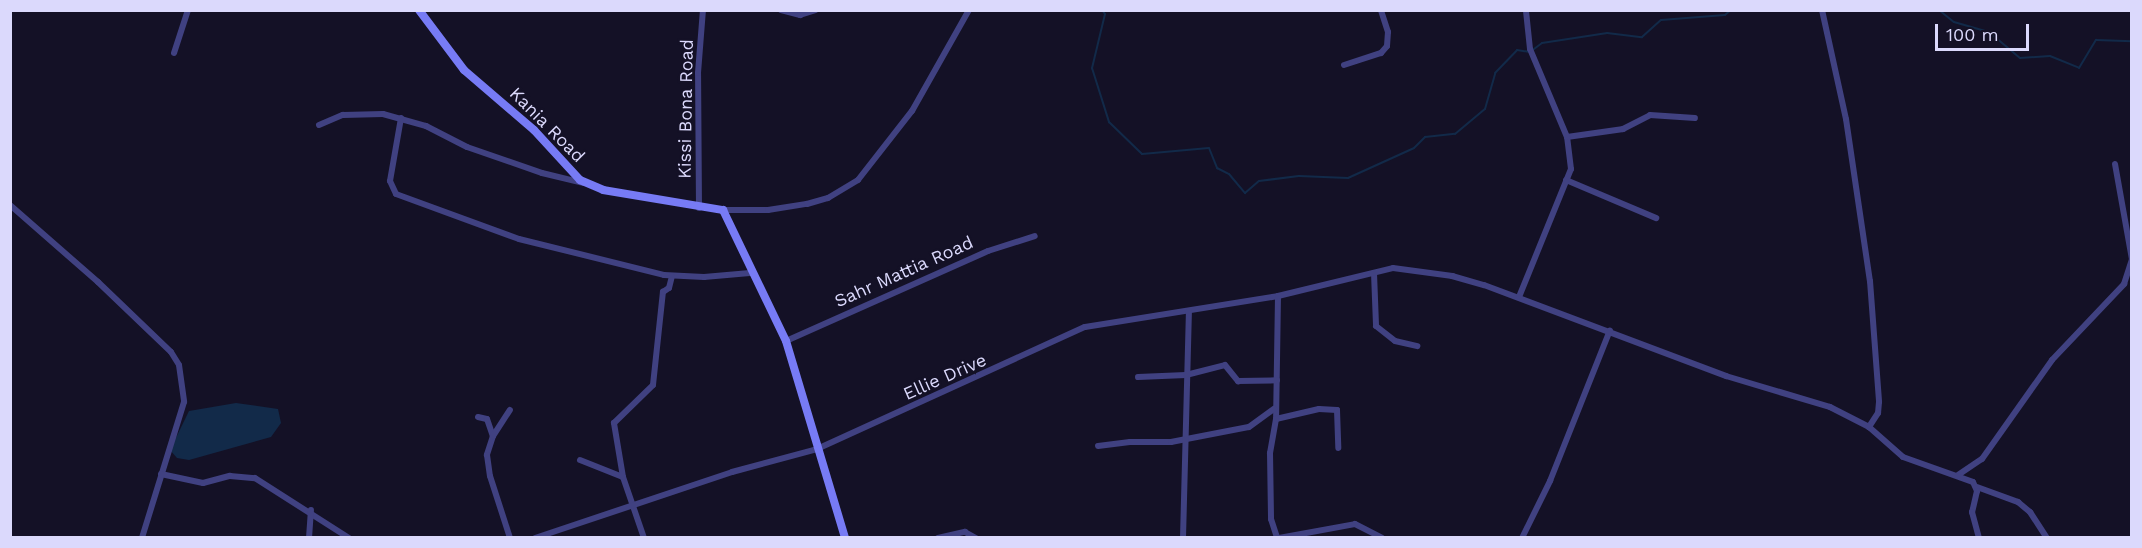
<!DOCTYPE html>
<style>
body{margin:0}
#map{position:relative;width:2142px;height:548px;overflow:hidden;background:#141126;font-family:"Work Sans",sans-serif}
div>[style]{position:absolute}
[style*='--x']{left:calc(var(--x)*1px);top:calc(var(--y)*1px);width:calc(var(--w)*1px);rotate:calc(var(--a)*1deg)}
.water>*{inset:0;background:#122a49}
.stream>*{height:2px;margin:-1px;padding:0 1px;transform-origin:1px;border-radius:1px;background:#122a49}
.minor>*{height:6px;margin:-3px;padding:0 3px;transform-origin:3px;border-radius:3px;background:#404181}
.secondary>*{height:8px;margin:-4px;padding:0 4px;transform-origin:4px;border-radius:4px;background:#777bf5}
span{translate:-50% -50%;white-space:nowrap;text-align:center;line-height:1.15;-webkit-text-stroke:4.5px #141126;paint-order:stroke}
.street-label{font-size:18px;color:#dbd9fc}
.frame{position:absolute;inset:0;border:12px solid #dbd9fc;pointer-events:none}
.scale{position:absolute;left:1935px;top:24px;width:94px;height:27px;box-sizing:border-box;border:3px solid #dbd9fc;border-top:0;padding-left:8px;font-size:18px;line-height:21px;white-space:nowrap;color:#dbd9fc;-webkit-text-stroke:4px #141126;paint-order:stroke}
</style>
<div id="map">
<div class="water">
<i style="clip-path:polygon(236px 403px,278px 409px,281px 423px,271px 437px,189px 460px,177px 458px,170px 450px,189px 411px)"></i>
</div>
<div class="stream">
<i style="--x:1102;--y:10;--w:5;--a:53"></i>
<i style="--x:1105;--y:14;--w:56;--a:103.5"></i>
<i style="--x:1092;--y:68;--w:57;--a:72.5"></i>
<i style="--x:1109;--y:122;--w:46;--a:44.1"></i>
<i style="--x:1142;--y:154;--w:67;--a:-5.1"></i>
<i style="--x:1209;--y:148;--w:22;--a:68"></i>
<i style="--x:1217;--y:168;--w:13;--a:27"></i>
<i style="--x:1229;--y:174;--w:25;--a:50"></i>
<i style="--x:1245;--y:193;--w:18;--a:-41"></i>
<i style="--x:1259;--y:181;--w:40;--a:-7.1"></i>
<i style="--x:1299;--y:176;--w:49;--a:2.3"></i>
<i style="--x:1348;--y:178;--w:72;--a:-24.4"></i>
<i style="--x:1414;--y:148;--w:16;--a:-45"></i>
<i style="--x:1425;--y:137;--w:30;--a:-6"></i>
<i style="--x:1455;--y:134;--w:39;--a:-40"></i>
<i style="--x:1485;--y:109;--w:37;--a:-74"></i>
<i style="--x:1495;--y:73;--w:32;--a:-46"></i>
<i style="--x:1517;--y:50;--w:13;--a:9"></i>
<i style="--x:1530;--y:52;--w:15;--a:-37"></i>
<i style="--x:1542;--y:43;--w:66;--a:-8.7"></i>
<i style="--x:1607;--y:33;--w:35;--a:7"></i>
<i style="--x:1642;--y:37;--w:25;--a:-42"></i>
<i style="--x:1661;--y:20;--w:64;--a:-4.5"></i>
<i style="--x:1725;--y:15;--w:8;--a:-40"></i>
<i style="--x:1939;--y:10;--w:19;--a:39"></i>
<i style="--x:1954;--y:22;--w:36;--a:16"></i>
<i style="--x:1989;--y:32;--w:40;--a:40"></i>
<i style="--x:2020;--y:58;--w:30;--a:-4"></i>
<i style="--x:2050;--y:56;--w:31;--a:22"></i>
<i style="--x:2079;--y:68;--w:33;--a:-59"></i>
<i style="--x:2096;--y:40;--w:36;--a:2"></i>
</div>
<div class="minor">
<i style="--x:781;--y:10;--w:20;--a:15"></i>
<i style="--x:800;--y:15;--w:16;--a:-18"></i>
<i style="--x:1822;--y:10;--w:112;--a:77.6"></i>
<i style="--x:1846;--y:119;--w:164;--a:81.6"></i>
<i style="--x:1870;--y:281;--w:121;--a:85.7"></i>
<i style="--x:1879;--y:402;--w:11;--a:95"></i>
<i style="--x:1878;--y:413;--w:17;--a:123"></i>
<i style="--x:174;--y:53;--w:45;--a:-72"></i>
<i style="--x:1344;--y:65;--w:39;--a:-18"></i>
<i style="--x:1381;--y:53;--w:9;--a:-49"></i>
<i style="--x:1387;--y:46;--w:14;--a:-86"></i>
<i style="--x:1388;--y:32;--w:23;--a:-108"></i>
<i style="--x:401;--y:118;--w:64;--a:99.9"></i>
<i style="--x:390;--y:181;--w:14;--a:65"></i>
<i style="--x:396;--y:194;--w:131;--a:20.1"></i>
<i style="--x:519;--y:239;--w:149;--a:13.9"></i>
<i style="--x:664;--y:275;--w:40;--a:2.9"></i>
<i style="--x:704;--y:277;--w:46;--a:-5"></i>
<i style="--x:319;--y:125;--w:26;--a:-23"></i>
<i style="--x:343;--y:115;--w:40;--a:-1.4"></i>
<i style="--x:383;--y:114;--w:45;--a:15.6"></i>
<i style="--x:426;--y:126;--w:46;--a:27.1"></i>
<i style="--x:467;--y:147;--w:79;--a:19.1"></i>
<i style="--x:542;--y:173;--w:42;--a:13.7"></i>
<i style="--x:1567;--y:137;--w:57;--a:-8.1"></i>
<i style="--x:1623;--y:129;--w:30;--a:-27"></i>
<i style="--x:1650;--y:115;--w:45;--a:3.8"></i>
<i style="--x:2115;--y:164;--w:97;--a:79.9"></i>
<i style="--x:1566;--y:180;--w:98;--a:22.9"></i>
<i style="--x:10;--y:205;--w:117;--a:41.2"></i>
<i style="--x:98;--y:282;--w:101;--a:43.8"></i>
<i style="--x:171;--y:352;--w:15;--a:58"></i>
<i style="--x:179;--y:365;--w:37;--a:82"></i>
<i style="--x:184;--y:402;--w:142;--a:107.2"></i>
<i style="--x:699;--y:208;--w:135;--a:-90.4"></i>
<i style="--x:698;--y:73;--w:63;--a:-85.5"></i>
<i style="--x:723;--y:210;--w:45;--a:0"></i>
<i style="--x:768;--y:210;--w:39;--a:-9"></i>
<i style="--x:807;--y:204;--w:22;--a:-16"></i>
<i style="--x:828;--y:198;--w:35;--a:-31"></i>
<i style="--x:858;--y:180;--w:88;--a:-52"></i>
<i style="--x:912;--y:111;--w:116;--a:-60.6"></i>
<i style="--x:1374;--y:273;--w:53;--a:87.8"></i>
<i style="--x:1376;--y:326;--w:24;--a:38"></i>
<i style="--x:1395;--y:341;--w:23;--a:13"></i>
<i style="--x:1278;--y:296;--w:123;--a:90.9"></i>
<i style="--x:1276;--y:419;--w:44;--a:-13.1"></i>
<i style="--x:1319;--y:409;--w:18;--a:3"></i>
<i style="--x:1337;--y:410;--w:38;--a:88"></i>
<i style="--x:1519;--y:297;--w:138;--a:-67.9"></i>
<i style="--x:1571;--y:169;--w:32;--a:-97"></i>
<i style="--x:1567;--y:137;--w:95;--a:-112.8"></i>
<i style="--x:1530;--y:49;--w:39;--a:-96"></i>
<i style="--x:786;--y:341;--w:221;--a:-24"></i>
<i style="--x:988;--y:251;--w:49;--a:-17.7"></i>
<i style="--x:1138;--y:377;--w:48;--a:-2.4"></i>
<i style="--x:1186;--y:375;--w:40;--a:-14.4"></i>
<i style="--x:1225;--y:365;--w:21;--a:51"></i>
<i style="--x:1238;--y:381;--w:39;--a:-1"></i>
<i style="--x:478;--y:417;--w:9;--a:13"></i>
<i style="--x:487;--y:419;--w:18;--a:71"></i>
<i style="--x:493;--y:436;--w:20;--a:108"></i>
<i style="--x:487;--y:455;--w:21;--a:82"></i>
<i style="--x:490;--y:476;--w:65;--a:72.1"></i>
<i style="--x:1276;--y:419;--w:35;--a:100"></i>
<i style="--x:1270;--y:453;--w:66;--a:89.1"></i>
<i style="--x:1271;--y:519;--w:20;--a:72"></i>
<i style="--x:493;--y:436;--w:31;--a:-57"></i>
<i style="--x:1098;--y:446;--w:32;--a:-7"></i>
<i style="--x:1130;--y:442;--w:41;--a:0"></i>
<i style="--x:1171;--y:442;--w:79;--a:-10.9"></i>
<i style="--x:1249;--y:427;--w:31;--a:-36"></i>
<i style="--x:580;--y:460;--w:46;--a:21.6"></i>
<i style="--x:623;--y:477;--w:65;--a:71"></i>
<i style="--x:161;--y:474;--w:43;--a:12.1"></i>
<i style="--x:203;--y:483;--w:28;--a:-15"></i>
<i style="--x:230;--y:476;--w:25;--a:5"></i>
<i style="--x:255;--y:478;--w:112;--a:32.6"></i>
<i style="--x:1958;--y:475;--w:29;--a:-34"></i>
<i style="--x:1982;--y:459;--w:121;--a:-54.7"></i>
<i style="--x:2052;--y:360;--w:105;--a:-46.5"></i>
<i style="--x:2124;--y:284;--w:26;--a:-72"></i>
<i style="--x:623;--y:477;--w:55;--a:-99.5"></i>
<i style="--x:614;--y:423;--w:54;--a:-44.3"></i>
<i style="--x:653;--y:385;--w:94;--a:-83.9"></i>
<i style="--x:663;--y:292;--w:7;--a:-34"></i>
<i style="--x:669;--y:288;--w:12;--a:-76"></i>
<i style="--x:1977;--y:487;--w:44;--a:20.1"></i>
<i style="--x:2018;--y:502;--w:16;--a:40"></i>
<i style="--x:2030;--y:512;--w:31;--a:57"></i>
<i style="--x:309;--y:538;--w:28;--a:-86"></i>
<i style="--x:535;--y:538;--w:208;--a:-18.5"></i>
<i style="--x:732;--y:472;--w:88;--a:-15.1"></i>
<i style="--x:817;--y:449;--w:294;--a:-24.5"></i>
<i style="--x:1085;--y:327;--w:195;--a:-9.1"></i>
<i style="--x:1278;--y:296;--w:118;--a:-13.7"></i>
<i style="--x:1393;--y:268;--w:60;--a:7.7"></i>
<i style="--x:1452;--y:276;--w:33;--a:16"></i>
<i style="--x:1484;--y:285;--w:259;--a:20.6"></i>
<i style="--x:1726;--y:376;--w:109;--a:16.6"></i>
<i style="--x:1830;--y:407;--w:44;--a:27.1"></i>
<i style="--x:1869;--y:427;--w:45;--a:41.4"></i>
<i style="--x:1903;--y:457;--w:74;--a:19.7"></i>
<i style="--x:1973;--y:482;--w:10;--a:66"></i>
<i style="--x:1977;--y:491;--w:22;--a:103"></i>
<i style="--x:1972;--y:512;--w:27;--a:75"></i>
<i style="--x:938;--y:538;--w:28;--a:-13"></i>
<i style="--x:965;--y:532;--w:13;--a:29"></i>
<i style="--x:1183;--y:538;--w:227;--a:-88.5"></i>
<i style="--x:1279;--y:538;--w:77;--a:-10.4"></i>
<i style="--x:1355;--y:524;--w:30;--a:27"></i>
<i style="--x:1522;--y:538;--w:64;--a:-63.8"></i>
<i style="--x:1550;--y:481;--w:162;--a:-68.3"></i>
</div>
<div class="secondary">
<i style="--x:419;--y:10;--w:75;--a:53.1"></i>
<i style="--x:464;--y:70;--w:92;--a:40.6"></i>
<i style="--x:534;--y:130;--w:68;--a:47.4"></i>
<i style="--x:580;--y:180;--w:25;--a:23"></i>
<i style="--x:603;--y:190;--w:122;--a:9.5"></i>
<i style="--x:723;--y:210;--w:145;--a:64.3"></i>
<i style="--x:786;--y:341;--w:206;--a:73.3"></i>
</div>
<div class="street-label">
<span style="left:686px;top:109px;rotate:-89deg">Kissi Bona Road</span>
<span style="left:547px;top:125px;rotate:45deg">Kania Road</span>
<span style="left:904px;top:272px;rotate:-24deg">Sahr Mattia Road</span>
<span style="left:945px;top:377px;rotate:-24deg">Ellie Drive</span>
</div>
<div class="frame"></div>
<div class="scale">100 m</div>
</div>
